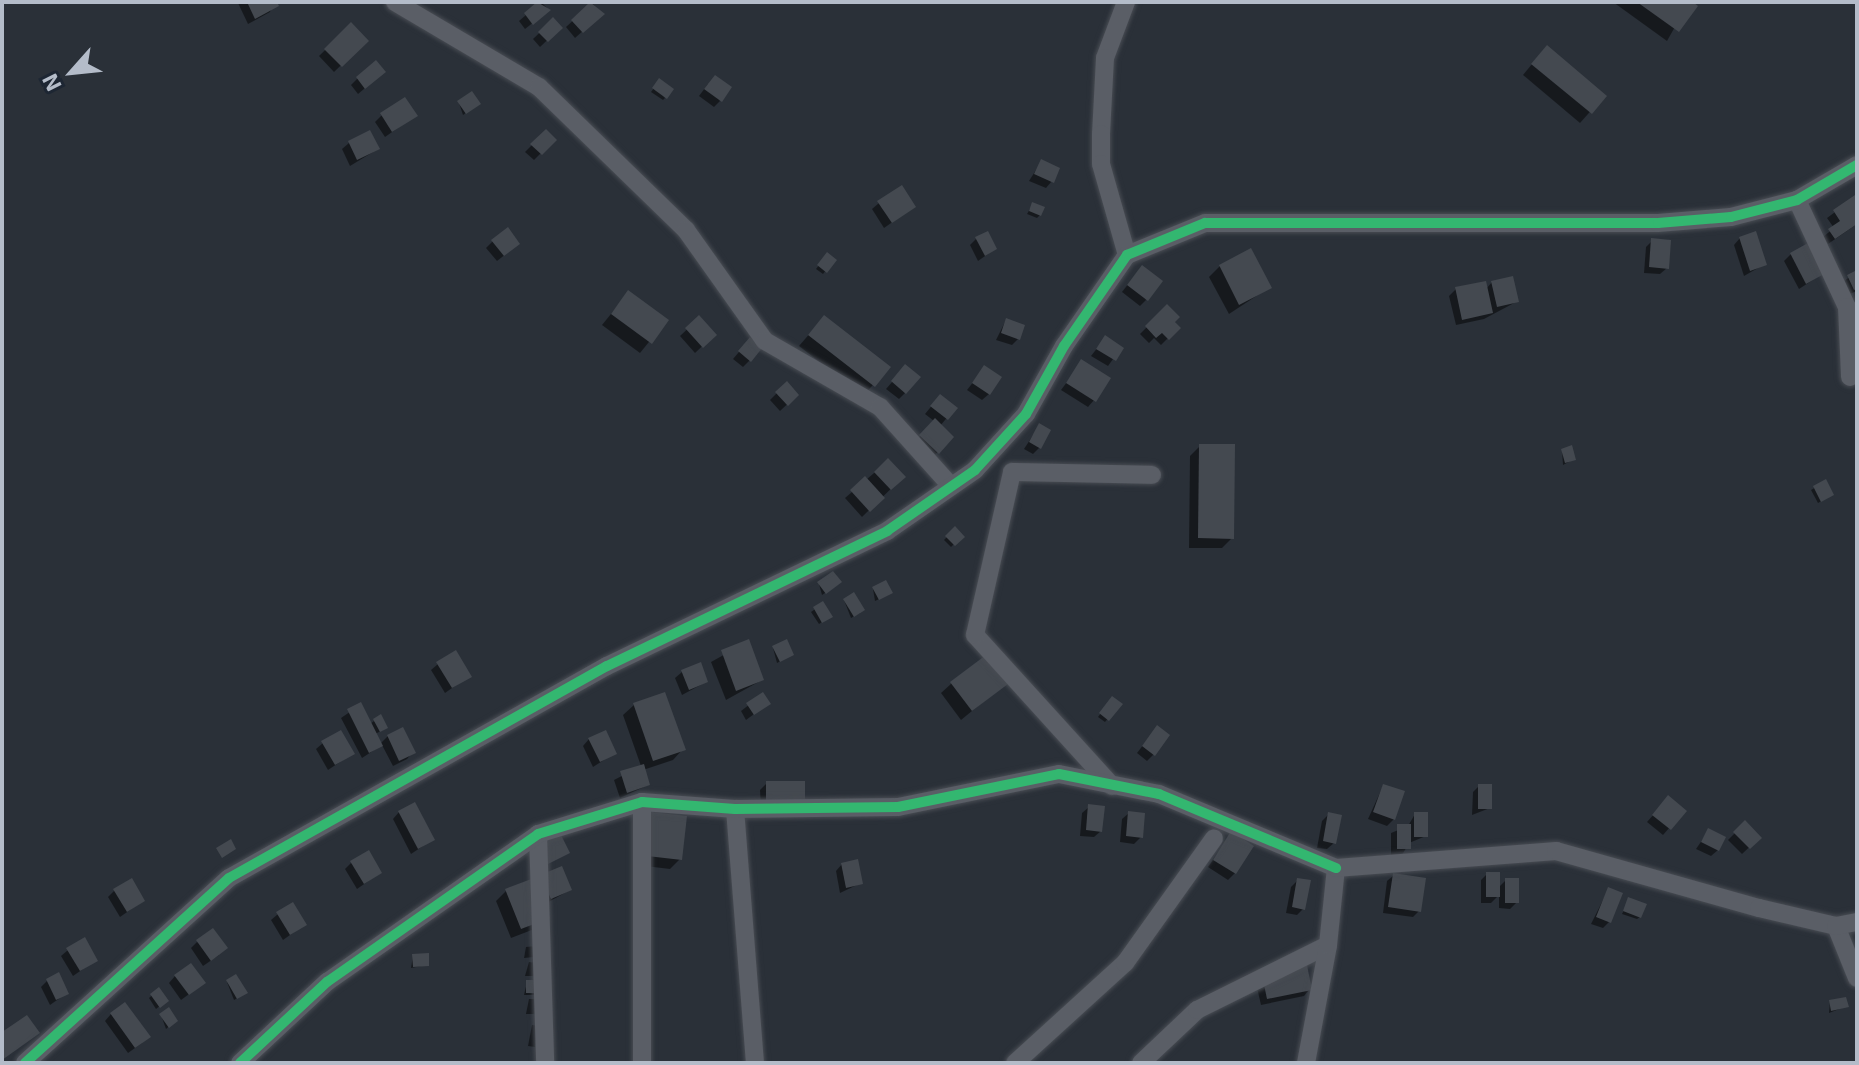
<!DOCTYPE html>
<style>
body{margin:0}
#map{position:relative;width:1859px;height:1065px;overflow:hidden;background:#2a3038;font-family:"Exo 2",sans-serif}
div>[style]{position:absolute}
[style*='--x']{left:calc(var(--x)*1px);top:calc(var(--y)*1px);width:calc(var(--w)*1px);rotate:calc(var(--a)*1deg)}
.shadow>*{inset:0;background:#0007}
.building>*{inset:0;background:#444950}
.roads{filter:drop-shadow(0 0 2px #484c53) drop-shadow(0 0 2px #484c53)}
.minor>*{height:18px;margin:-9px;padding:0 9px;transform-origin:9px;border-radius:9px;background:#5a5e66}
.cycleway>*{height:10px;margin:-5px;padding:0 5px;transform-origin:5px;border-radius:5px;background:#33b770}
span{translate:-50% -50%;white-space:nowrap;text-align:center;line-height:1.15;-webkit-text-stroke:6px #1d2633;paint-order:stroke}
.frame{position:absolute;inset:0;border:4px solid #b4bcc9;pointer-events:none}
.north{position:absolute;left:32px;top:32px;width:80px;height:80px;-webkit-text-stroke:6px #1d2633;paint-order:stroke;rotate:243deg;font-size:22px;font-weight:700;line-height:32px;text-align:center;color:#b4bcc9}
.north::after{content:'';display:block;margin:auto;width:28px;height:36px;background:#b4bcc9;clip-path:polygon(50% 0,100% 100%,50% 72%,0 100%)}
</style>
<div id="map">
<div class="shadow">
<i style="clip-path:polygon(274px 2px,270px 12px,248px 24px,238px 3px)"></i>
<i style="clip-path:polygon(541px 2px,549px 10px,525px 29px,519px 21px)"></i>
<i style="clip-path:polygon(1613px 2px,1689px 2px,1667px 41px)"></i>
<i style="clip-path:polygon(592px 3px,602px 14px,575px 38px,566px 27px)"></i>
<i style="clip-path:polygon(553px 20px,560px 28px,540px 47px,533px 39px)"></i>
<i style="clip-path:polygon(351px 25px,366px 41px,334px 72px,319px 56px)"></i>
<i style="clip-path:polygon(1537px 58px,1604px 96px,1580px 123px,1523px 75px)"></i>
<i style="clip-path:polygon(377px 78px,358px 94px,351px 85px,357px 79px)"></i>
<i style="clip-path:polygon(657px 84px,665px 98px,663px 100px,651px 92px)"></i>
<i style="clip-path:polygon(708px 84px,720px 101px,714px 107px,699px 96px)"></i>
<i style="clip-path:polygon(459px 103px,476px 106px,463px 115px)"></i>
<i style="clip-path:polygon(382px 115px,415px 116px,385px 137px,375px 122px)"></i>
<i style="clip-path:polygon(546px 131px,554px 140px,534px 160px,525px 152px)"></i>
<i style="clip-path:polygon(349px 143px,378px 149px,350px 166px,342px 149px)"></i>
<i style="clip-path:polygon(1041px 162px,1052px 181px,1046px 188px,1029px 181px)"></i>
<i style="clip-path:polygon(1854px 198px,1857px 224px,1828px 244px,1823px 237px,1834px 228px,1827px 218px)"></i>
<i style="clip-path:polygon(879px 203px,914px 207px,884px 228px,872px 209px)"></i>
<i style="clip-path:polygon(1033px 204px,1040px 215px,1037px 218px,1027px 214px)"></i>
<i style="clip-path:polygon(1740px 238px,1765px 264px,1744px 276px,1734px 245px)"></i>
<i style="clip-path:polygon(976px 239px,995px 249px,978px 261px,970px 245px)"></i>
<i style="clip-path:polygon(493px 241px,511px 250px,497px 261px,486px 248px)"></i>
<i style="clip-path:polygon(1652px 241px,1667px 268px,1660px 274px,1644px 273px,1646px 247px)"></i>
<i style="clip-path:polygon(1791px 254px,1822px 274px,1799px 289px,1784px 261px)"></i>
<i style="clip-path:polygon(827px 255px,834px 260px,823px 274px,816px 269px)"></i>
<i style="clip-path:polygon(1220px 266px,1270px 287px,1229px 314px,1209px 277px)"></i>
<i style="clip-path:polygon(1857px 272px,1857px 291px,1847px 295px,1841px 283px)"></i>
<i style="clip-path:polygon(1136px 274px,1146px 300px,1140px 306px,1122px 292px)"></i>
<i style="clip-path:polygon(1492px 282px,1516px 302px,1484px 319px,1456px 325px,1449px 296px,1456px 289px,1486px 289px)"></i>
<i style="clip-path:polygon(628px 293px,666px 321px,640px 353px,602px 325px)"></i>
<i style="clip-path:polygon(1167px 307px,1178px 328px,1161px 345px,1154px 338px,1149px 343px,1140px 334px)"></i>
<i style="clip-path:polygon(824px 317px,888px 368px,863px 396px,799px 346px)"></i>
<i style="clip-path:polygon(699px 318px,714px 335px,695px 353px,680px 336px)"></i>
<i style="clip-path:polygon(1006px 320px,1018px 339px,1012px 345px,996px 340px)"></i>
<i style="clip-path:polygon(1105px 338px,1121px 348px,1108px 366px,1091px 356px)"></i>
<i style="clip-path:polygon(744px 346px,750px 360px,743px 367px,733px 359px)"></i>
<i style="clip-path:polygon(1082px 362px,1094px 400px,1088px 407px,1061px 390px)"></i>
<i style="clip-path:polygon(985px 367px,989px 394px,982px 400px,967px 390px)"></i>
<i style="clip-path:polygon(899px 374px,905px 393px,899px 399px,886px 389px)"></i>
<i style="clip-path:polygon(786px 384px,797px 395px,780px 411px,770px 400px)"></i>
<i style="clip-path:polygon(934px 403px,955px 408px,940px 426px,952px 437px,931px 459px,914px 443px,934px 421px,925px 414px)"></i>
<i style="clip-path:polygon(1039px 426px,1039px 448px,1033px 454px,1024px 449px)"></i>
<i style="clip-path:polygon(1200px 446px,1232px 538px,1222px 548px,1189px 548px,1190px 456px)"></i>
<i style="clip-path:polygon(1562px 451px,1574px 459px,1563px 465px)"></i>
<i style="clip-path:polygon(888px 461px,903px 477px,862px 517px,845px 498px)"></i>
<i style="clip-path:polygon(1825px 482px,1829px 497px,1818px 503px,1811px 490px)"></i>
<i style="clip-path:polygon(955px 529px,962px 536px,951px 547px,944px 540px)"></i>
<i style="clip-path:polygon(819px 584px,837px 585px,822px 595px)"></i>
<i style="clip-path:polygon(873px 589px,888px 595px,875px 601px)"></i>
<i style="clip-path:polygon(844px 600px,860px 613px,851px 618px)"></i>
<i style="clip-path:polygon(822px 604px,827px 619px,819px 624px,811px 612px)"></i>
<i style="clip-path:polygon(747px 642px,762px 680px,726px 700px,711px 662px)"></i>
<i style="clip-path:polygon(773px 648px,792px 655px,777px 663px)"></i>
<i style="clip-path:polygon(438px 664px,469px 676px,445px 693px,431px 670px)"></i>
<i style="clip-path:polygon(682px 672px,706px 682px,682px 695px,675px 678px)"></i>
<i style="clip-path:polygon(952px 683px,1005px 684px,961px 720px,941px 693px)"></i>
<i style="clip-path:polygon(763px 694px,769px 703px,746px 720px,741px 711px)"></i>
<i style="clip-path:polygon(1112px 698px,1120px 704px,1105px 722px,1098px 717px)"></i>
<i style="clip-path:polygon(360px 705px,370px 724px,374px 721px,383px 730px,375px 734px,380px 744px,388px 736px,413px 752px,407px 759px,393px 766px,382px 745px,362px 758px,341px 718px)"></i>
<i style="clip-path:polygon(634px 705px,683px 749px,673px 760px,643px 770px,648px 785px,620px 798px,614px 780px,641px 766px,623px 715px)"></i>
<i style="clip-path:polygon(1157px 727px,1154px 754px,1147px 761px,1137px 753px)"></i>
<i style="clip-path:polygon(589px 739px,615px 753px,593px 767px,583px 746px)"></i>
<i style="clip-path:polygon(323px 743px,352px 754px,328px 770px,316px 749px)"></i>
<i style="clip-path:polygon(767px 783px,803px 783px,761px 809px,760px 790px)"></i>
<i style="clip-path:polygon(1383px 786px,1394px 819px,1387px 826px,1368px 819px)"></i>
<i style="clip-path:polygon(1479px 786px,1490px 808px,1472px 815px,1473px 792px)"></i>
<i style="clip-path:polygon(1662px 805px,1684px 811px,1663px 835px,1647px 822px)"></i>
<i style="clip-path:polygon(1089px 807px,1101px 831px,1094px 837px,1080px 836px,1082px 813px)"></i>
<i style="clip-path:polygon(399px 812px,432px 840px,411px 854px,393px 819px)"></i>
<i style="clip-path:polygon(1129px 813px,1141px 837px,1134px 844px,1120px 842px,1122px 819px)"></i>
<i style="clip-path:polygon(1329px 814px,1334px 843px,1327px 849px,1317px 848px,1322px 821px)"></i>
<i style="clip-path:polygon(1415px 814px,1426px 836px,1409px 843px,1402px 855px,1391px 855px,1391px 833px,1408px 826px)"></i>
<i style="clip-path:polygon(684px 818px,680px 859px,670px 869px,637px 865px)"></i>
<i style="clip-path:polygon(1745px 823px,1759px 838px,1742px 854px,1728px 840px)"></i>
<i style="clip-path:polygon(1709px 830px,1718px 850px,1711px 856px,1696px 849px)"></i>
<i style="clip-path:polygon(1231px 834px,1235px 873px,1228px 880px,1208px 867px)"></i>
<i style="clip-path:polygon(351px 863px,380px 873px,357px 889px,345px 869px)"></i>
<i style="clip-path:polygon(842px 864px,861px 883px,840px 893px,836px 871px)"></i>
<i style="clip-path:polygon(1487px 874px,1498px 888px,1506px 880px,1517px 902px,1510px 909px,1499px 908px,1499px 895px,1491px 903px,1481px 903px,1481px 880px)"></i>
<i style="clip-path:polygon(1394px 875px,1419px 911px,1413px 917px,1383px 913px,1387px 881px)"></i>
<i style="clip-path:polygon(1298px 880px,1303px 909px,1297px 915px,1286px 913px,1291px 887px)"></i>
<i style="clip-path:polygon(115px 890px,143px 901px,120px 917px,108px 897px)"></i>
<i style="clip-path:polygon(570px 890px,543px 905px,537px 928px,511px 938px,496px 901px,506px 891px)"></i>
<i style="clip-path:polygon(1608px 890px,1610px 921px,1603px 928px,1591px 924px)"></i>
<i style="clip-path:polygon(1629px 900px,1640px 917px,1637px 919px,1622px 914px)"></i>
<i style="clip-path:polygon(278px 914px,304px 925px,283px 940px,271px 920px)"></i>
<i style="clip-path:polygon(197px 942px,219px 955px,203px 966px,191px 948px)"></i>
<i style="clip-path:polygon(536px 946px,534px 957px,524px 958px,526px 947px)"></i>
<i style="clip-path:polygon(68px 950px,96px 960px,73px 976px,61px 956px)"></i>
<i style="clip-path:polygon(413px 956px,427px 965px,411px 968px)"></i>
<i style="clip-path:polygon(529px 962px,538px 963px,534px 976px,525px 976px)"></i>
<i style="clip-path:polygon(175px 976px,196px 989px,181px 1000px,169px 983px)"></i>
<i style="clip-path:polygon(47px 981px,67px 993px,50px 1005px,41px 987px)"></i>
<i style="clip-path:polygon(227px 982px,243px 995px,234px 1000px)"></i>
<i style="clip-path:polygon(527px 982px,538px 982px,535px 995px,524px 995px)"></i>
<i style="clip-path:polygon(1256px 983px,1310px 989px,1304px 996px,1261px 1005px)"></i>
<i style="clip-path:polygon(158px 990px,166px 1001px,156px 1009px,149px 998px)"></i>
<i style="clip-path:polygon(529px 999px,539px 999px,537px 1014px,526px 1014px)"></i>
<i style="clip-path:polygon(1830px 1002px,1847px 1006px,1829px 1013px)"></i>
<i style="clip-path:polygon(111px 1014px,142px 1043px,128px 1053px,105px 1021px)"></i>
<i style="clip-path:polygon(161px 1015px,173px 1023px,166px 1029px)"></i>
<i style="clip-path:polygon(532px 1025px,539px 1026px,535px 1047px,528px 1046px)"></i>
</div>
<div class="building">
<i style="clip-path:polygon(247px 2px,277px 2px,279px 6px,255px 19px)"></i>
<i style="clip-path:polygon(537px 2px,551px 10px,533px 25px,524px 13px)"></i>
<i style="clip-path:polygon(590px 2px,605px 14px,583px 33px,571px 20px)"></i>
<i style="clip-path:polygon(1637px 2px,1693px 2px,1698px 6px,1679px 32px)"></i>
<i style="clip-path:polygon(553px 17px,563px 28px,548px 42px,538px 32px)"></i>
<i style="clip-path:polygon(351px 22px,369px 41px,342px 67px,324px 49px)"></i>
<i style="clip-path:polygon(1547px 45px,1607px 96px,1592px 114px,1531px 64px)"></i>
<i style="clip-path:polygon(376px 60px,386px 72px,365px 89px,356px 77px)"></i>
<i style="clip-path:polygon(715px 75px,732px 87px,722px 102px,704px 89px)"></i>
<i style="clip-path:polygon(659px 78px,674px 89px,667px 99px,652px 88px)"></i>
<i style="clip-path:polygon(472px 91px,481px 104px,466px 114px,457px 101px)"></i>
<i style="clip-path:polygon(405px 97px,418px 116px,392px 132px,380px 113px)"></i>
<i style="clip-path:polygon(546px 129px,557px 140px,542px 155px,530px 144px)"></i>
<i style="clip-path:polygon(370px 130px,380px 149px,357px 160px,348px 141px)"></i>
<i style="clip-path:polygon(1041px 159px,1060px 168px,1054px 183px,1034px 174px)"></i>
<i style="clip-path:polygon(902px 185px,916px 207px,892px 223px,877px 201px)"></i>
<i style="clip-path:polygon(1855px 195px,1857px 224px,1835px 239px,1828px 229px,1840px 221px,1833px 210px)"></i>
<i style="clip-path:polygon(1032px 202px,1045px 207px,1041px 216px,1029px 211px)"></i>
<i style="clip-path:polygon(508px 227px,520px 244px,504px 256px,491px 240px)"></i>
<i style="clip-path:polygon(988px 231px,997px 249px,985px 256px,975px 237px)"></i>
<i style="clip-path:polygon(1756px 231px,1767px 265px,1750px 271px,1739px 237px)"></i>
<i style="clip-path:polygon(1651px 238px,1671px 240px,1669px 269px,1649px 267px)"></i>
<i style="clip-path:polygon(1808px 243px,1824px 274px,1806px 284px,1790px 253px)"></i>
<i style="clip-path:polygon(1251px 248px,1272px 288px,1239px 305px,1219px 265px)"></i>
<i style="clip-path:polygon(827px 252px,837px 260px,827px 273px,817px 265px)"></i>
<i style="clip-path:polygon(1142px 265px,1163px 281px,1148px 301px,1127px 285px)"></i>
<i style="clip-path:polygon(1857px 270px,1857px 289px,1854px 290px,1847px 275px)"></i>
<i style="clip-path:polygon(1513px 276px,1519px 302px,1497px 307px,1491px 281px)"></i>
<i style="clip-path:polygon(1486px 281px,1493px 313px,1462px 320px,1455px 287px)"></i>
<i style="clip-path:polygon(628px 290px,669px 320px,652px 344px,611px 314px)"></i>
<i style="clip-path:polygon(1167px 304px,1180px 317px,1175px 322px,1181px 328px,1169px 340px,1162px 333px,1156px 338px,1145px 326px)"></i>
<i style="clip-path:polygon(699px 315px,717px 335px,703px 348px,685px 328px)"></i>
<i style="clip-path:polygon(824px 315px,891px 367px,875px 387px,808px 335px)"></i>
<i style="clip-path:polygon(1006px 318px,1025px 325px,1020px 340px,1001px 333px)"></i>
<i style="clip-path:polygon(1105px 335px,1124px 348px,1116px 361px,1096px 349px)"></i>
<i style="clip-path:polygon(750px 337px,763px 347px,751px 362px,738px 351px)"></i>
<i style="clip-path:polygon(1081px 359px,1111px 378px,1096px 402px,1066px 383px)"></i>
<i style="clip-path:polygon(905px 364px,921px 377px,906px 394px,891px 381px)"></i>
<i style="clip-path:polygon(984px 365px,1002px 377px,990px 395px,972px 383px)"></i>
<i style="clip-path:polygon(787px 381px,799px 395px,788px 406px,775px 392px)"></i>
<i style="clip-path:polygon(940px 394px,958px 408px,948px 420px,930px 406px)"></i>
<i style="clip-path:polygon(935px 418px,954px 437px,939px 454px,919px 435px)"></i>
<i style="clip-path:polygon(1039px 423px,1051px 430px,1041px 449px,1029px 442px)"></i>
<i style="clip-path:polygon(1199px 444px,1235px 444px,1234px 539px,1198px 538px)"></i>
<i style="clip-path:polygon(1572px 445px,1576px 460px,1565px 463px,1561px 449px)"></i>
<i style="clip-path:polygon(888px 458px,906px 477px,891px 490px,874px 472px)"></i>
<i style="clip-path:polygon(865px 476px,885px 498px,870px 512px,850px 490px)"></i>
<i style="clip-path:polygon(1826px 479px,1834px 495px,1821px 502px,1813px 486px)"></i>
<i style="clip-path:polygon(955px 526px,965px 537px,955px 546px,945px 536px)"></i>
<i style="clip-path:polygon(833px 571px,842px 582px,826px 594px,817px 582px)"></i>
<i style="clip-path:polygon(886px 580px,893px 593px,879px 600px,872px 587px)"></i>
<i style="clip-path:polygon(854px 592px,865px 610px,854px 617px,843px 599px)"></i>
<i style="clip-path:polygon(823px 601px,833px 617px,822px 623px,813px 607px)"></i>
<i style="clip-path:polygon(749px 639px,764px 680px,736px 691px,721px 650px)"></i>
<i style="clip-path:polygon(787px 639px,794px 655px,780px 662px,772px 646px)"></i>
<i style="clip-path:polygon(456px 650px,472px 677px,452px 688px,436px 662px)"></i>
<i style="clip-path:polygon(986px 655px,1008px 684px,972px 711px,950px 682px)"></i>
<i style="clip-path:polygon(701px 662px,708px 682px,689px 690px,681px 670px)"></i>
<i style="clip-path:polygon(665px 692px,686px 750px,653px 761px,633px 703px)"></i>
<i style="clip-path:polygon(763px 692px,771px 704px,754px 715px,746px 703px)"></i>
<i style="clip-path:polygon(1112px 696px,1123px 704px,1109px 721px,1099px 713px)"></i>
<i style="clip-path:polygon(361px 702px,383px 746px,369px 753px,347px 709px)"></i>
<i style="clip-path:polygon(381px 714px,388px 728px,380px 732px,373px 719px)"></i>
<i style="clip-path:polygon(1157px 725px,1170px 735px,1155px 756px,1142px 746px)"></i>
<i style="clip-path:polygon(403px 727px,416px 753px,399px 761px,387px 735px)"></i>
<i style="clip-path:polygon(341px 730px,355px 754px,335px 765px,321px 741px)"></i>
<i style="clip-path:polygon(606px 730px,617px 754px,600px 762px,588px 738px)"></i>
<i style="clip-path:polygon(644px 764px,650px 785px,627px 793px,620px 771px)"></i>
<i style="clip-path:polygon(766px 781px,805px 781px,805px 803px,766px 804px)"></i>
<i style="clip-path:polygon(1383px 784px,1405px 791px,1395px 820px,1373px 812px)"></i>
<i style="clip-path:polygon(1478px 784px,1492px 784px,1492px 809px,1478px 809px)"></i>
<i style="clip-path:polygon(1668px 795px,1687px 811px,1671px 830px,1652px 815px)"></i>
<i style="clip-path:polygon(415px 802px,435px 840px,418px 849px,398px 811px)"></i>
<i style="clip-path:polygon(1088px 804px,1105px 806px,1102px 832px,1086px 830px)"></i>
<i style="clip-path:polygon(1128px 811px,1145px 813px,1143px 838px,1126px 836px)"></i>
<i style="clip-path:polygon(651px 812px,687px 816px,682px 860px,647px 856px)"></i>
<i style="clip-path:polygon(1328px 812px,1342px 815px,1336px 844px,1323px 841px)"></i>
<i style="clip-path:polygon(1414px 812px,1428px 812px,1428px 837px,1414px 837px)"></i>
<i style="clip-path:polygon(1745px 820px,1762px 838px,1750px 849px,1733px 832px)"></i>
<i style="clip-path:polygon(1397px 824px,1411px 824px,1411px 849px,1397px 849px)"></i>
<i style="clip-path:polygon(1708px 828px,1726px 837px,1719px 851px,1701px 842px)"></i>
<i style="clip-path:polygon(1231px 831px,1254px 846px,1236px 874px,1213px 860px)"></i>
<i style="clip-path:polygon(560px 833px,570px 853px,548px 864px,538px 844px)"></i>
<i style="clip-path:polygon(231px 839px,236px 849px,222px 858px,216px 848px)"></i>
<i style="clip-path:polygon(369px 850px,382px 873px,364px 884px,350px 861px)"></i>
<i style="clip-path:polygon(858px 859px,863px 884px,846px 888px,841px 863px)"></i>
<i style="clip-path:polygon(562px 866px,572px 890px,551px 899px,540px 875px)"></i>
<i style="clip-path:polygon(1486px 872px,1500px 872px,1500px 897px,1486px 897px)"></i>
<i style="clip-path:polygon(1393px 873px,1426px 878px,1421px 912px,1388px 907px)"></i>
<i style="clip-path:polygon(132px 878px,145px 901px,127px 912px,113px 889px)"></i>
<i style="clip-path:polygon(534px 878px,550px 918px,521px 929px,505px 889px)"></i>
<i style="clip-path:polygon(1297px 878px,1311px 880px,1305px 910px,1292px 907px)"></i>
<i style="clip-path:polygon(1505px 878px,1519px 878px,1519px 903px,1505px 903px)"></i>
<i style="clip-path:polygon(1608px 887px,1623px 893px,1611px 923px,1596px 917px)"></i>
<i style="clip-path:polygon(1628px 897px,1647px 904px,1641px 918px,1623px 911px)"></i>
<i style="clip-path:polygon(293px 902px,307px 925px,290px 935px,276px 912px)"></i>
<i style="clip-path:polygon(213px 928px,228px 948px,211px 961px,196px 940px)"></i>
<i style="clip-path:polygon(85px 937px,98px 961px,80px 971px,66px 948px)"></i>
<i style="clip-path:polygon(429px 953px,429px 966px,413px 967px,412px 954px)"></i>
<i style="clip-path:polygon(191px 963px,206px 983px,189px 995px,174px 975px)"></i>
<i style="clip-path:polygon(1307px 965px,1312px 990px,1267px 999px,1262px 975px)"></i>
<i style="clip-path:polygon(59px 972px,69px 994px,56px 1000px,46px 979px)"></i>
<i style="clip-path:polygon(236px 974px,248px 993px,237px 999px,226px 980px)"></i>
<i style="clip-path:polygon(526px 980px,540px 980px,539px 993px,526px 993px)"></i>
<i style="clip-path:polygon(159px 987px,169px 1001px,160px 1008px,150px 994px)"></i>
<i style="clip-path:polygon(1846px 997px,1849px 1007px,1831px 1011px,1829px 1000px)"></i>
<i style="clip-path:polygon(125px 1002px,151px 1037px,135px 1048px,110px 1013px)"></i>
<i style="clip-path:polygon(169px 1007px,178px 1021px,169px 1028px,159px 1014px)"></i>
<i style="clip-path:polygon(27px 1015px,40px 1033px,2px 1060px,2px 1032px)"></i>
</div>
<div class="roads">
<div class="minor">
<i style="--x:395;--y:2;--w:167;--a:30.6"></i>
<i style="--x:539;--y:87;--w:205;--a:44.2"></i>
<i style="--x:686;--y:230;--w:136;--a:54.6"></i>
<i style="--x:765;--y:341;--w:133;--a:29.9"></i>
<i style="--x:880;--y:407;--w:106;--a:48.1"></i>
<i style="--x:1126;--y:2;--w:60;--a:110.6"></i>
<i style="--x:1105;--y:58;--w:76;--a:93"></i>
<i style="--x:1101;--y:134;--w:30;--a:90"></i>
<i style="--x:1101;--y:164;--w:95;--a:74.1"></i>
<i style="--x:1797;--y:200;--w:118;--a:65"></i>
<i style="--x:1847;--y:307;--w:70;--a:87.5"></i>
<i style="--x:1112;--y:786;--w:204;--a:-132.2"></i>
<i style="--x:975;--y:635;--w:167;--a:-77.2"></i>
<i style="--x:1012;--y:472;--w:140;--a:1.2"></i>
<i style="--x:735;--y:809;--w:255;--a:85.5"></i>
<i style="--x:538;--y:834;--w:227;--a:88.2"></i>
<i style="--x:1836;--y:926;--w:56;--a:68"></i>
<i style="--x:25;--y:1063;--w:275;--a:-42.2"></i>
<i style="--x:229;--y:878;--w:433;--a:-29.3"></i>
<i style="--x:607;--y:666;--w:311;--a:-25.7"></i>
<i style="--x:887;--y:531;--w:107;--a:-34.7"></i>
<i style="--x:975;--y:470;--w:76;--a:-47.7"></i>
<i style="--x:1026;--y:414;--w:78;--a:-60.8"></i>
<i style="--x:1064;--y:346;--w:111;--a:-55.3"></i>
<i style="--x:1127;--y:255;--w:84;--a:-22.3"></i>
<i style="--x:1205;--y:223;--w:453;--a:0"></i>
<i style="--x:1658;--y:223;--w:73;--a:-4.7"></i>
<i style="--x:1731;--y:217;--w:68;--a:-14.4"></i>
<i style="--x:1797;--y:200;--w:69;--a:-30.3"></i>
<i style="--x:240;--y:1063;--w:119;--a:-43"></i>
<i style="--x:327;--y:982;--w:258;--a:-35"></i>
<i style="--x:538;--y:834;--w:109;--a:-17.1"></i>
<i style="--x:642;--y:802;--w:93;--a:4.3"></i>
<i style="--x:735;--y:809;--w:163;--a:-0.7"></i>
<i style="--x:898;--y:807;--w:164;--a:-11.6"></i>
<i style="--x:1059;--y:774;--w:102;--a:11.3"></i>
<i style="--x:1159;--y:794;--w:192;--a:22.7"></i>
<i style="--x:642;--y:1063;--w:261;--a:-90"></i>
<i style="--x:1015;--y:1063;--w:149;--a:-42.3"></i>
<i style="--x:1125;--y:963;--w:153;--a:-54.5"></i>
<i style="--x:1141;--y:1063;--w:77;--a:-43.4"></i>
<i style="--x:1197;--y:1010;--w:146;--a:-26.4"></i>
<i style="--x:1306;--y:1063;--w:120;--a:-79.4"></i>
<i style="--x:1328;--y:945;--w:77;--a:-84.1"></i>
<i style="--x:1336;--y:868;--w:221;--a:-4.4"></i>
<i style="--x:1556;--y:851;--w:211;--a:15.7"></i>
<i style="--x:1759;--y:908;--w:79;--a:13.2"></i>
<i style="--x:1836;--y:926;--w:21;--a:-11"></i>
</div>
</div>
<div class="cycleway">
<i style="--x:25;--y:1063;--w:275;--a:-42.2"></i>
<i style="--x:229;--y:878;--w:433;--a:-29.3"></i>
<i style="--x:607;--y:666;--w:311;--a:-25.7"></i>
<i style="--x:887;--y:531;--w:107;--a:-34.7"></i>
<i style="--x:975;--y:470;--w:76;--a:-47.7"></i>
<i style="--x:1026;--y:414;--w:78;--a:-60.8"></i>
<i style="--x:1064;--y:346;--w:111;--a:-55.3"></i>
<i style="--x:1127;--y:255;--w:84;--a:-22.3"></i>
<i style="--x:1205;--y:223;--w:453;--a:0"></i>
<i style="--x:1658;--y:223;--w:73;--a:-4.7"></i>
<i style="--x:1731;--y:217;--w:68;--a:-14.4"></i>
<i style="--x:1797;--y:200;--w:69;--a:-30.3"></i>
<i style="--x:240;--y:1063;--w:119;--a:-43"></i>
<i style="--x:327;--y:982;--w:258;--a:-35"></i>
<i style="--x:538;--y:834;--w:109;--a:-17.1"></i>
<i style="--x:642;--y:802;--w:93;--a:4.3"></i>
<i style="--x:735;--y:809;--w:163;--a:-0.7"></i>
<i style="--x:898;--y:807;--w:164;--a:-11.6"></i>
<i style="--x:1059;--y:774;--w:102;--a:11.3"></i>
<i style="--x:1159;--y:794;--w:192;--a:22.7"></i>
</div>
<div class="frame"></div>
<div class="north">N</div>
</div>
